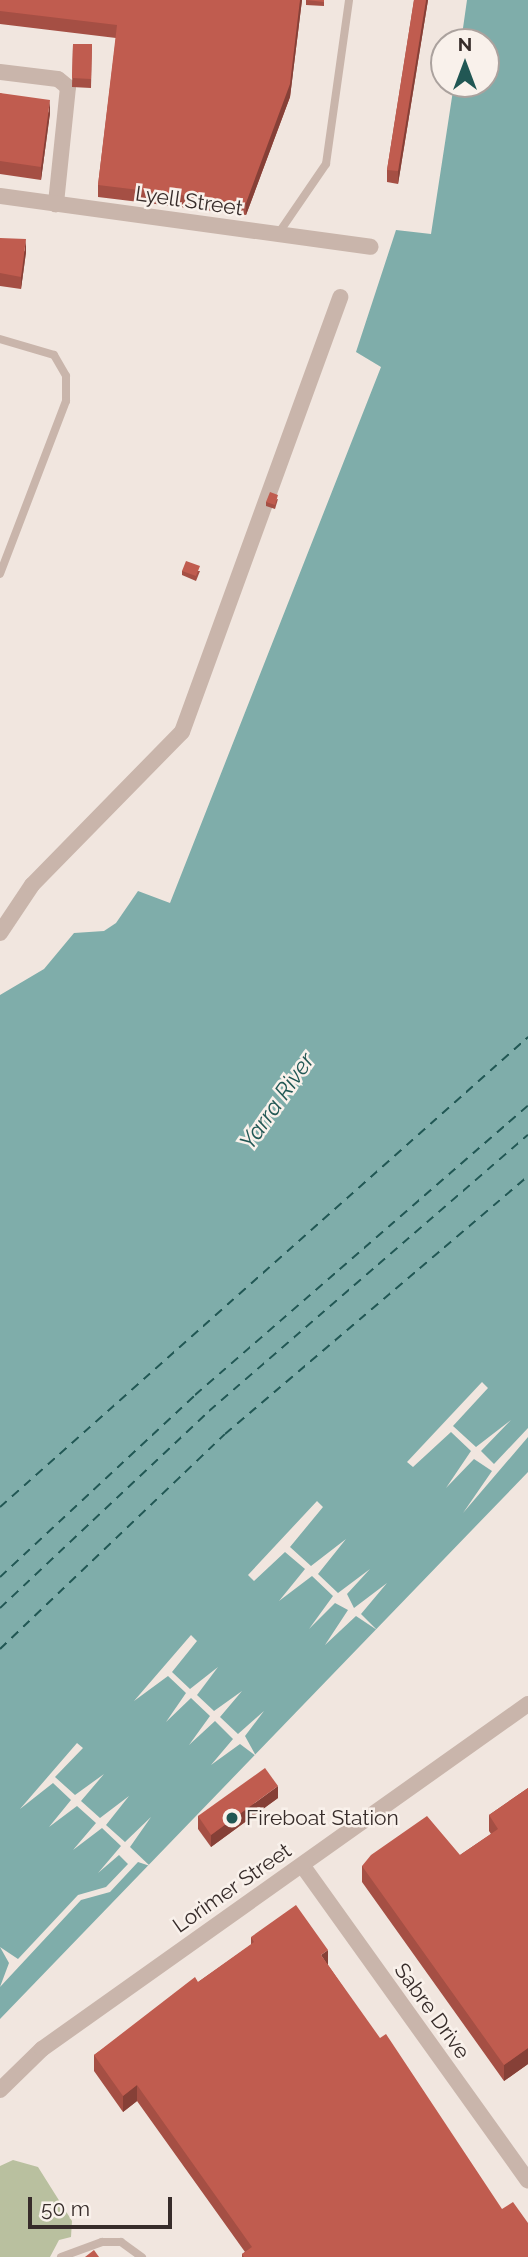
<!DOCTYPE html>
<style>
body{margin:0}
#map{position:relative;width:528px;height:2257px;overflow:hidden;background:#f1e6df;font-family:Raleway,sans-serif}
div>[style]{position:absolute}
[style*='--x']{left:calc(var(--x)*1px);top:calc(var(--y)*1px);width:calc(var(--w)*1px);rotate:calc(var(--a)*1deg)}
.green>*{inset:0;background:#b9c09f}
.water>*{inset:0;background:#7fadaa}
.pier>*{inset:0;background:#f1e6df}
.ferry>*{height:2px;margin-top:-1px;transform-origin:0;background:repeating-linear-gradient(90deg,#215754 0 9px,transparent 0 16px)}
.service>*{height:8px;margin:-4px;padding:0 4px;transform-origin:4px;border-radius:4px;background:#c9b5ab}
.minor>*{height:16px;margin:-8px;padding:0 8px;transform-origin:8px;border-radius:8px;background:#c9b5ab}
.wall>*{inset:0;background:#a54f44}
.shaded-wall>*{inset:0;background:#864037}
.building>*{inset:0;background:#c05c4f}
.dots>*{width:19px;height:19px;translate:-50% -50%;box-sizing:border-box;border:4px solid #f9f1eb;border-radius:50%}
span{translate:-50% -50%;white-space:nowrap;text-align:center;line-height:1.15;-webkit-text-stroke:5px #f9f1eb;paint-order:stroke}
.street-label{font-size:21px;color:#372c2a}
.poi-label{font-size:21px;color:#372c2a}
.left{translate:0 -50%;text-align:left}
.water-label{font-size:23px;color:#215754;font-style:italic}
.north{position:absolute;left:430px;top:28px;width:70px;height:70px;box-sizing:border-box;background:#f9f1eb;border:2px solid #aba29e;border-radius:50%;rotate:0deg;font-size:19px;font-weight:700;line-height:28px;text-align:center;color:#372c2a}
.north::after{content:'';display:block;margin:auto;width:24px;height:32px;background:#215754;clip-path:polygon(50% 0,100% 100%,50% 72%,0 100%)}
.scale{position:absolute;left:28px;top:2197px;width:144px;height:32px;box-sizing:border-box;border:4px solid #372c2a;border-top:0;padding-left:9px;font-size:21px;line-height:24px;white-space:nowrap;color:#372c2a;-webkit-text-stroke:5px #f9f1eb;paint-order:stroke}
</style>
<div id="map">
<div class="green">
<i style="clip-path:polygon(13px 2160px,38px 2167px,72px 2221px,71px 2237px,59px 2240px,50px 2257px,0 2257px,0 2166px)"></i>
</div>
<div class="water">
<i style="clip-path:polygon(467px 0,528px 0,528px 1472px,0 2019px,0 995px,44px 969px,74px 933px,104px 931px,116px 923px,138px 891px,170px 903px,381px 367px,356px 352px,396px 230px,431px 234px,454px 84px,486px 84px,486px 42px,461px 42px)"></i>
</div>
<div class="pier">
<i style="clip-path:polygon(482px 1382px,488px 1388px,453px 1426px,476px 1447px,511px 1420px,481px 1451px,494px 1464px,528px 1428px,528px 1437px,463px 1513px,492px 1471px,474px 1459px,446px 1488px,471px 1451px,451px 1432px,413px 1467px,407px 1462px)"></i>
<i style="clip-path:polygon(317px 1501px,323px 1507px,290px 1547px,311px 1566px,346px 1539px,318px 1574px,338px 1593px,370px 1569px,347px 1594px,354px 1608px,387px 1583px,361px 1614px,377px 1630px,356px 1616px,325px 1645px,348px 1610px,335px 1603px,309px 1629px,333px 1596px,312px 1576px,279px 1601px,305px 1569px,285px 1552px,254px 1581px,248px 1575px)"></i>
<i style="clip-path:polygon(191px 1635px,197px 1641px,172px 1672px,190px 1689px,218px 1667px,197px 1695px,214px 1711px,242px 1691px,220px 1717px,238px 1734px,264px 1711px,245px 1736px,256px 1756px,240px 1744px,211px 1765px,233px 1739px,215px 1721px,189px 1745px,210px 1716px,191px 1698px,166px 1722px,186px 1693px,168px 1676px,134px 1701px)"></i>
<i style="clip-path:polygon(77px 1743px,83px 1748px,55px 1777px,75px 1795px,104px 1774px,81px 1801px,100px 1818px,129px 1796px,106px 1825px,125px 1842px,151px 1817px,130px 1847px,150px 1866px,138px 1862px,110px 1892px,81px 1900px,0 1987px,9px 1963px,0 1947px,18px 1959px,78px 1895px,106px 1887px,128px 1864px,119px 1855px,98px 1873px,121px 1846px,102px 1828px,73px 1850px,96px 1823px,77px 1806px,49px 1827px,71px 1800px,53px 1783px,20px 1809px)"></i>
</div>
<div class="ferry">
<i style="--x:0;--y:1507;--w:707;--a:-41.67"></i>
<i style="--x:0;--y:1577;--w:267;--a:-43"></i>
<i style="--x:195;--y:1395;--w:441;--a:-41"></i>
<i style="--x:0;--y:1608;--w:287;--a:-43.3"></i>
<i style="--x:209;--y:1411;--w:422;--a:-40.9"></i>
<i style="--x:0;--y:1649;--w:311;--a:-43.7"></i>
<i style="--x:225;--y:1434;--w:398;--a:-40.4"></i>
</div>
<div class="service">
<i style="--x:278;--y:234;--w:85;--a:-55.6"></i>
<i style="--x:326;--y:164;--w:166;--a:-82"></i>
<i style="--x:0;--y:339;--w:56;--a:16.5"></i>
<i style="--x:54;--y:355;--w:24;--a:60"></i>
<i style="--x:66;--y:376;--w:25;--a:90"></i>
<i style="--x:66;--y:401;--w:185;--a:110.9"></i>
<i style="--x:61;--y:2257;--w:44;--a:-20.1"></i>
<i style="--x:102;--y:2242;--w:19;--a:0"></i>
<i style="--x:121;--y:2242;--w:26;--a:36"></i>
</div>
<div class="minor">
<i style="--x:0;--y:72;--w:58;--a:6.9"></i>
<i style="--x:58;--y:79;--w:13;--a:39"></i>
<i style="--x:68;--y:87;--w:118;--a:95.9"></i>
<i style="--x:0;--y:196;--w:374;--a:7.8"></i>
<i style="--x:0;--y:933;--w:58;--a:-56.3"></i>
<i style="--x:32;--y:885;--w:214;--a:-45.6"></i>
<i style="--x:182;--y:732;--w:463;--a:-70"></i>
<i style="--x:302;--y:1865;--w:388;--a:54.4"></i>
<i style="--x:0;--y:2090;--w:59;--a:-44.3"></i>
<i style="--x:42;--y:2049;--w:596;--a:-35.37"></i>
</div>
<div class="wall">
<i style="clip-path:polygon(0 0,302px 0,290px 97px,246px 215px,98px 197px,98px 185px,116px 38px,0 24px)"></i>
<i style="clip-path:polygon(306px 0,324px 0,324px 6px,306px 5px)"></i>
<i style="clip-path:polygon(414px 0,428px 0,398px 184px,387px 182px,387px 170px)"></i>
<i style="clip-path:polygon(73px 44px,92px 44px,91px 88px,72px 87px)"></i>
<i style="clip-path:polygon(0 93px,50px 113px,41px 180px,0 174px)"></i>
<i style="clip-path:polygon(0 238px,26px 252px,21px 289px,0 286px)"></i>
<i style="clip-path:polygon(278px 499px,275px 509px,266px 506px,266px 502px)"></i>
<i style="clip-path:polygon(182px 571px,200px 571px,196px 581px,182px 575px)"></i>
<i style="clip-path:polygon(528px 1788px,528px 2064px,504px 2081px,362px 1882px,362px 1866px,460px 1855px,491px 1834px,489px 1831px,489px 1815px)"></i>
<i style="clip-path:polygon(278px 1798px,211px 1847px,198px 1829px,198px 1816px)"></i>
<i style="clip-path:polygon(251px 1937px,328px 1965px,528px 2257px,242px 2257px,242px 2254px,245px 2252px,137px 2101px,123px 2112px,94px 2071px,94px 2055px,251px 1945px)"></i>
</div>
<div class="shaded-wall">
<i style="clip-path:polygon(300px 0,302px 0,290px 97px,246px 215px,246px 203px)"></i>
<i style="clip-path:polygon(426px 0,428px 0,398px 184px,398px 171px)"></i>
<i style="clip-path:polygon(50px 100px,50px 113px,41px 180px,41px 167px)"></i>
<i style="clip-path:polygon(26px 239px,26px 252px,21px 289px,21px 277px)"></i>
<i style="clip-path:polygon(278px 1786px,278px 1798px,211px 1847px,211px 1835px)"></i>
<i style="clip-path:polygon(328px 1950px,328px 1966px,321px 1955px)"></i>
<i style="clip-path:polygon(528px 2048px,528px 2064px,504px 2081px,504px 2065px)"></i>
<i style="clip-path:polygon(137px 2085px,137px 2101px,123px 2112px,123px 2096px)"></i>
</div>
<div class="building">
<i style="clip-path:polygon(0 0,300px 0,290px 84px,246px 203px,98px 185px,117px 25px,0 11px)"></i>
<i style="clip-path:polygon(306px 0,324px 0,324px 2px)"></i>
<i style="clip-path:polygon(414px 0,426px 0,398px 171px,387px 170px)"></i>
<i style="clip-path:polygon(73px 44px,92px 44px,91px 79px,72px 78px)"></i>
<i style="clip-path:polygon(0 93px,50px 100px,41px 167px,0 161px)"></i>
<i style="clip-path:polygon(0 238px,26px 239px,21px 277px,0 273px)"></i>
<i style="clip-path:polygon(270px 492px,278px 495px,275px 505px,266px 502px)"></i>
<i style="clip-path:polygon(186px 561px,200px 566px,196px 576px,182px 571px)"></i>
<i style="clip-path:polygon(265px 1768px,278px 1786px,211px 1835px,198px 1816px)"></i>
<i style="clip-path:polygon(528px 1788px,528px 2048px,504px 2065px,362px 1866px,371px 1855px,427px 1816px,460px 1855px,498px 1829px,489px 1815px)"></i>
<i style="clip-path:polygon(296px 1905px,328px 1950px,321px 1955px,380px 2038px,386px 2034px,502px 2209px,513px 2202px,528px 2223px,528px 2257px,244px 2257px,242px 2254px,252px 2247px,137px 2085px,123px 2096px,94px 2055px,195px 1977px,198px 1982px,254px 1942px,251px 1937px)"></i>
<i style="clip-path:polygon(94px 2250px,99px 2257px,85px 2257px)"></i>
</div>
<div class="dots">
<i style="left:232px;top:1818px;background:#215754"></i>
</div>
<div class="street-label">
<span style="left:189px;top:201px;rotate:8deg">Lyell Street</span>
<span style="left:232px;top:1888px;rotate:-35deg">Lorimer Street</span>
<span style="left:432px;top:2011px;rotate:54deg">Sabre Drive</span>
</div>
<div class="poi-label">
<span class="left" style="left:246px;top:1818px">Fireboat Station</span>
</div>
<div class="water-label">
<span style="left:277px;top:1101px;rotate:-55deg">Yarra River</span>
</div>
<div class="north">N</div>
<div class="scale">50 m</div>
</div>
